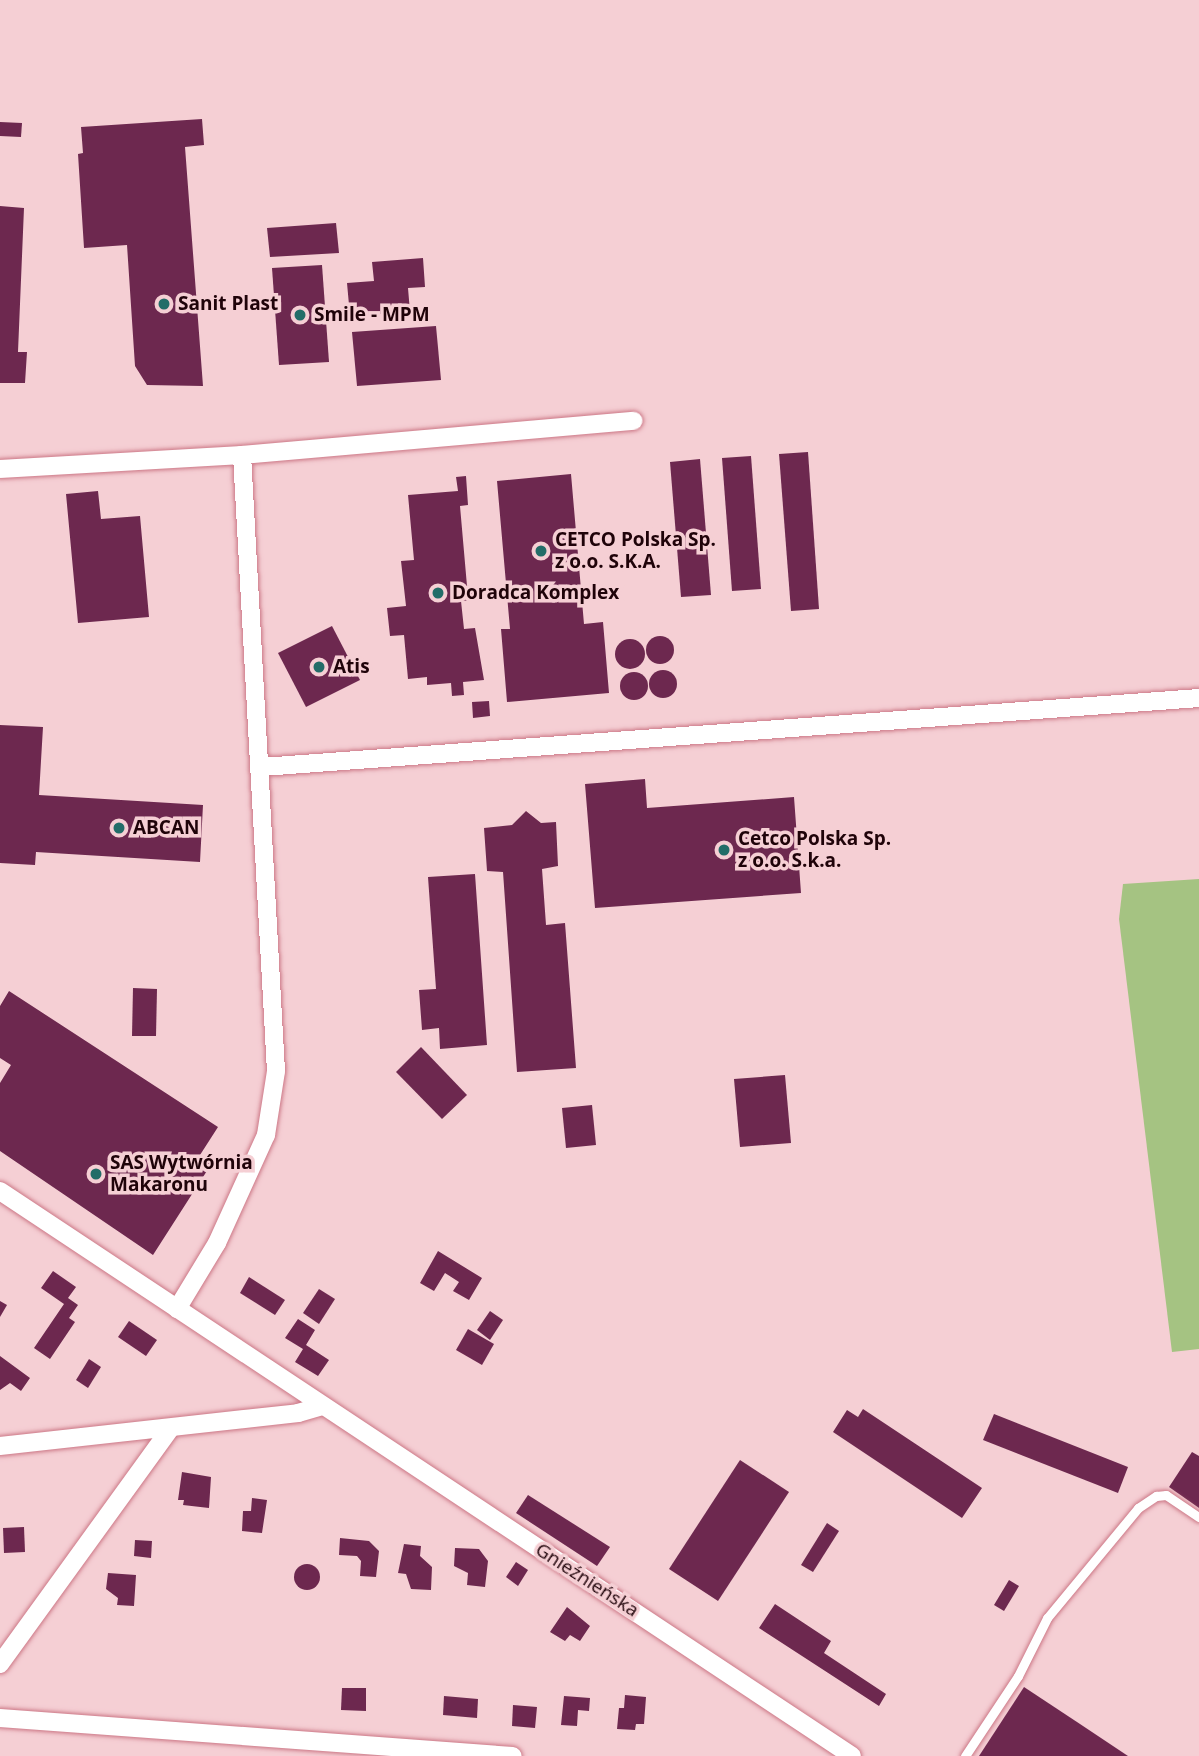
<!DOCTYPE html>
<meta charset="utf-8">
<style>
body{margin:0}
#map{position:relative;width:1199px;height:1756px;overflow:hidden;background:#f5cfd4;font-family:"Open Sans",sans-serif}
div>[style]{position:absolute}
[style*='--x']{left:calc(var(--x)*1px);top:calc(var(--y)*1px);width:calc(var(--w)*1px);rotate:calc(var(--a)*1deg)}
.green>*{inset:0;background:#a5c382}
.building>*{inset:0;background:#6d284f}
.round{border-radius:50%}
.roads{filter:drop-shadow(0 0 2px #cc7786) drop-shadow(0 0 2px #cc7786)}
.lane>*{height:9px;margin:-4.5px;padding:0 4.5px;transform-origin:4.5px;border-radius:4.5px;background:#fff}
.street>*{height:18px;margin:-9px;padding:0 9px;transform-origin:9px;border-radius:9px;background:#fff}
.dots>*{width:19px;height:19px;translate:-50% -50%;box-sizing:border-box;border:4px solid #f5cfd4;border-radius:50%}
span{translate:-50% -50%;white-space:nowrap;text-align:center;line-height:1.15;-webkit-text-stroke:7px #f5cfd4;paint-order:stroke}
.poi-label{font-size:19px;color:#1f0309;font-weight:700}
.left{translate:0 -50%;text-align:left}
.street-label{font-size:19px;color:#1f0309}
</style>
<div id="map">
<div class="green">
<i style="clip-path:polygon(1199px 879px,1199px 1349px,1172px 1352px,1119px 919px,1123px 884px)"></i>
</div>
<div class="building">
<i style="clip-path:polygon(202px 119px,204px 145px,185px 147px,203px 386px,147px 385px,135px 366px,127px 245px,84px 248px,78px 154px,83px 153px,81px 127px)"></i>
<i style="clip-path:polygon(0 122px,22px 123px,21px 137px,0 136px)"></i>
<i style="clip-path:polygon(0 206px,24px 208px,18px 352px,27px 352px,25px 383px,0 383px)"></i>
<i style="clip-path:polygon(336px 223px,339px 253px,270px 257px,267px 228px)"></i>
<i style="clip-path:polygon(423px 258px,425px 287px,408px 288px,410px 312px,350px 316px,347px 283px,374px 281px,372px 262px)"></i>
<i style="clip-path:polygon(322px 265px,329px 362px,279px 365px,272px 268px)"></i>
<i style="clip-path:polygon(436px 326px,441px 380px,357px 386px,352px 332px)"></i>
<i style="clip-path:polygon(808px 452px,819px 609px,791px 611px,779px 454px)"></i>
<i style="clip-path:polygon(751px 456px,761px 589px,732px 591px,722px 458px)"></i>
<i style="clip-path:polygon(700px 459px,711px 595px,681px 597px,670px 462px)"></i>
<i style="clip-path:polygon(571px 474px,584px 624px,603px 622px,609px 693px,507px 702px,501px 629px,510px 629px,497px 481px)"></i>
<i style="clip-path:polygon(466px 476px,468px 505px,460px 506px,467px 586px,471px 585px,472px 600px,461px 601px,464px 629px,475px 628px,484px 680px,463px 682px,464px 695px,452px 696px,451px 683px,427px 685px,427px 677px,408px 679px,404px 635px,390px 636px,387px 608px,406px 606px,401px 561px,414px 560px,408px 495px,458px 491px,456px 477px)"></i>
<i style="clip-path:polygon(98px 491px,101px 519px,140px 516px,149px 617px,78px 623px,66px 494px)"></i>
<i style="clip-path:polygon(332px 626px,360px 680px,306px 707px,278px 653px)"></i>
<i class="round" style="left:646px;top:636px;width:28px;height:28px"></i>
<i class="round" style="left:615px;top:639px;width:30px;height:30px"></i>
<i class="round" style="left:649px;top:670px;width:28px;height:28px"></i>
<i class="round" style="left:620px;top:672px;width:28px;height:28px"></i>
<i style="clip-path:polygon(489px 701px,490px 716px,473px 718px,472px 702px)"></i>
<i style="clip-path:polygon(0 725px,43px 727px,39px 795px,203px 805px,200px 862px,36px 852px,35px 865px,0 863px)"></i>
<i style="clip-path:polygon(645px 779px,647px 808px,794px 797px,801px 893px,595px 908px,585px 784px)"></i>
<i style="clip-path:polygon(526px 811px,541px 823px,556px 822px,558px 866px,542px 869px,546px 925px,565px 923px,576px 1068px,517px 1072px,503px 872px,487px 871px,484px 828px,512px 825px)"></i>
<i style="clip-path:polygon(475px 874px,487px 1045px,440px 1049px,439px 1028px,422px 1030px,419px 990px,436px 989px,428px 877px)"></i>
<i style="clip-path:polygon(133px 988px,157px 989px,156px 1036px,132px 1036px)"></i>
<i style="clip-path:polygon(9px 991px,218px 1127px,200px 1155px,212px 1163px,153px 1255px,0 1151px,0 1083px,11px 1065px,0 1058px,0 1006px)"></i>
<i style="clip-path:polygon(421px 1047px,467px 1095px,442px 1119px,396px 1072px)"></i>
<i style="clip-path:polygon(785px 1075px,791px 1143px,740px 1147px,734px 1079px)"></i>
<i style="clip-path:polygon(592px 1105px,596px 1145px,566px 1148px,562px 1108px)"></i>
<i style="clip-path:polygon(438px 1251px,482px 1278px,469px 1300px,453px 1291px,459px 1282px,445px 1273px,434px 1291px,420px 1283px)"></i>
<i style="clip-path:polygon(53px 1271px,76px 1287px,68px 1298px,78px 1305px,69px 1318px,75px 1322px,50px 1359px,34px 1348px,64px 1304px,41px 1288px)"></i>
<i style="clip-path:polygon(249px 1277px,285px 1300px,275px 1315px,240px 1293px)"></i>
<i style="clip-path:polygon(319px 1289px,335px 1299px,319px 1324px,303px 1313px)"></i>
<i style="clip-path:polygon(0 1301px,7px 1305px,0 1317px)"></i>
<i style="clip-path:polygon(490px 1311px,503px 1320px,490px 1340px,477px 1330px)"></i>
<i style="clip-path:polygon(298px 1319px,315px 1330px,306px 1345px,329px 1360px,318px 1376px,295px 1362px,303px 1349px,285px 1338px)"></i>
<i style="clip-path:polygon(129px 1321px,157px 1340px,146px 1356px,118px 1337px)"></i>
<i style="clip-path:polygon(468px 1329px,494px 1344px,482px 1365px,456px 1350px)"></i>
<i style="clip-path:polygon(0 1356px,30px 1378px,21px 1391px,10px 1383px,0 1390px)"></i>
<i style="clip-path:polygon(89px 1359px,101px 1367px,88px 1388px,76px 1380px)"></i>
<i style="clip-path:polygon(863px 1409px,982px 1488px,962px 1518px,833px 1432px,847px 1410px,858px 1417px)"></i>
<i style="clip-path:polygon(994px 1414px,1128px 1467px,1118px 1493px,983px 1440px)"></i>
<i style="clip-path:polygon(1192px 1452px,1199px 1456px,1199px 1508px,1169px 1487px)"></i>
<i style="clip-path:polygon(740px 1460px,789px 1492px,718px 1601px,669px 1569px)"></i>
<i style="clip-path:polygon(182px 1472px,211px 1477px,209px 1508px,183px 1505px,184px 1500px,178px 1500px)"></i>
<i style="clip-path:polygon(528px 1495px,610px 1547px,597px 1566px,516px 1513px)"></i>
<i style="clip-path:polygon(252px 1498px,267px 1500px,262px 1533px,242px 1531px,243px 1511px,251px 1511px)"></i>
<i style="clip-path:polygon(827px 1523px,839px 1531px,813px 1572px,801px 1565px)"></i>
<i style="clip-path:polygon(24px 1527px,25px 1552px,4px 1553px,3px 1528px)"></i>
<i style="clip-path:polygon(340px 1538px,369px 1541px,379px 1551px,376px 1577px,360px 1576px,361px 1561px,357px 1556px,339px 1555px)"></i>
<i style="clip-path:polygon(135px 1540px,152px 1541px,151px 1558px,134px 1556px)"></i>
<i style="clip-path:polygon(404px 1544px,421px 1546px,420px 1556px,432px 1567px,431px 1590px,411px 1589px,406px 1574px,398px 1573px)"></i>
<i style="clip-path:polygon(455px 1548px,479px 1549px,488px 1561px,485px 1587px,467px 1585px,468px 1573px,454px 1566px)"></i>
<i style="clip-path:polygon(516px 1562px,528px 1570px,518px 1586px,506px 1577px)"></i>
<i class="round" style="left:294px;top:1564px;width:26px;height:26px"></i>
<i style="clip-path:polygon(108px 1573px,136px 1575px,134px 1606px,117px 1605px,118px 1598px,106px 1589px)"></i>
<i style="clip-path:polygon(1009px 1580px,1019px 1586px,1004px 1611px,994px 1605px)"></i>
<i style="clip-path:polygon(775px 1604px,831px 1641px,824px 1653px,886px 1694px,879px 1706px,759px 1628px)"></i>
<i style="clip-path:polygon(567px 1607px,590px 1626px,580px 1641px,570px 1635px,565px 1641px,550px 1632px)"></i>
<i style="clip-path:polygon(1024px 1687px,1080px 1724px,1128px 1756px,979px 1756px)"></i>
<i style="clip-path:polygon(342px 1688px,366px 1688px,366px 1711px,341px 1710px)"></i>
<i style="clip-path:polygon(625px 1695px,646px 1697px,644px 1724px,636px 1724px,635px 1730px,617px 1729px,619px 1708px,624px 1708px)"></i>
<i style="clip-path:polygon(444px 1696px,478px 1699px,477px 1718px,443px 1715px)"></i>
<i style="clip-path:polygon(564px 1696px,590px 1698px,589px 1711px,578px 1710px,577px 1726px,561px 1725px)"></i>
<i style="clip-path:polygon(513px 1705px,537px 1707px,535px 1728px,512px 1726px)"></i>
</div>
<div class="roads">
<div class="lane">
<i style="--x:965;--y:1756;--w:96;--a:-56.5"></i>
<i style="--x:1018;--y:1676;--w:65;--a:-63.4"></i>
<i style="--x:1047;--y:1618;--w:143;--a:-50.4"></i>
<i style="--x:1138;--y:1508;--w:22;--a:-34"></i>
<i style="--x:1156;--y:1496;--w:10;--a:-6"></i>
<i style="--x:1166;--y:1495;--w:40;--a:34"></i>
</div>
<div class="street">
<i style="--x:0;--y:469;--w:242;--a:-3.3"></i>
<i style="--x:242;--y:455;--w:393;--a:-5"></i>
<i style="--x:262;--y:767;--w:940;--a:-4.21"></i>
<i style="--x:0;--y:1191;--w:1022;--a:33.55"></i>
<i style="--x:177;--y:1309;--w:77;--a:-58.8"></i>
<i style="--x:217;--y:1243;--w:119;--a:-65.6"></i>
<i style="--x:266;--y:1135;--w:65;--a:-81.1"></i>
<i style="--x:276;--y:1071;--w:617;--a:-93.16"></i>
<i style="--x:0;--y:1446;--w:300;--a:-6.3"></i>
<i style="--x:298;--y:1413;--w:25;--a:-16"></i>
<i style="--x:0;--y:1664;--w:291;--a:-54.1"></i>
<i style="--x:0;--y:1718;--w:514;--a:4.24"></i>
</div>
</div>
<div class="dots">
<i style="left:164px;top:304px;background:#236d68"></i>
<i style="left:300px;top:315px;background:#236d68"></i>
<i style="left:541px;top:551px;background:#236d68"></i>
<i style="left:438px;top:593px;background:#236d68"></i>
<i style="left:319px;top:667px;background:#236d68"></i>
<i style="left:119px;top:828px;background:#236d68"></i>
<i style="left:724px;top:850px;background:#236d68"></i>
<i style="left:96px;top:1174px;background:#236d68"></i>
</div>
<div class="poi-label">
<span class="left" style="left:178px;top:304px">Sanit Plast</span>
<span class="left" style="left:314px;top:315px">Smile - MPM</span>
<span class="left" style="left:555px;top:551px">CETCO Polska Sp.<br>z o.o. S.K.A.</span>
<span class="left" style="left:452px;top:593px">Doradca Komplex</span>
<span class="left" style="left:333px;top:667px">Atis</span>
<span class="left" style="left:133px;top:828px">ABCAN</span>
<span class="left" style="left:738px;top:850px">Cetco Polska Sp.<br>z o.o. S.k.a.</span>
<span class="left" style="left:110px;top:1174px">SAS Wytwórnia<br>Makaronu</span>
</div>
<div class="street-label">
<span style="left:587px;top:1580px;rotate:33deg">Gnieźnieńska</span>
</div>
</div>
